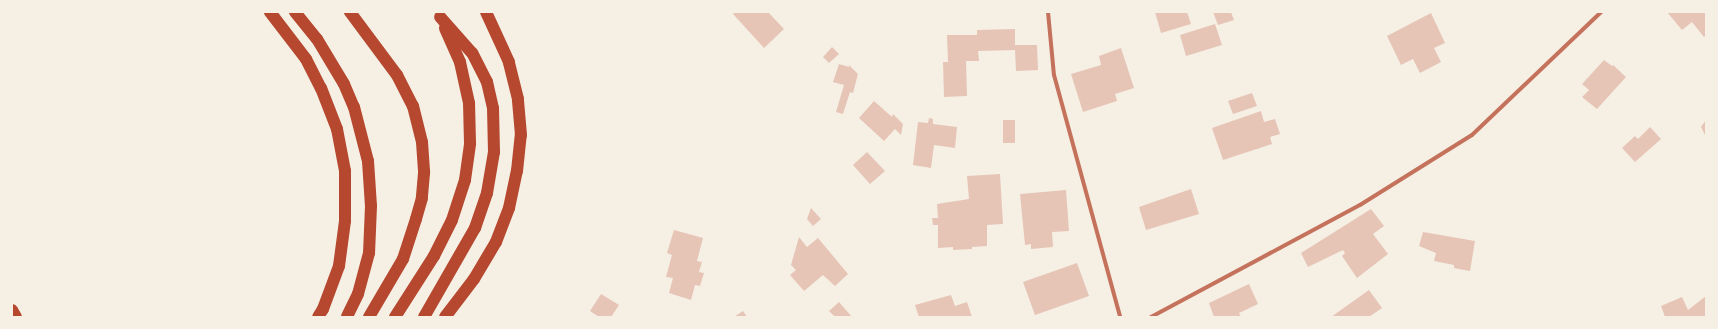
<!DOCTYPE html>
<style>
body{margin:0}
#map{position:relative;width:1718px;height:329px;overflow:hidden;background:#f6efe4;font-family:Lato,sans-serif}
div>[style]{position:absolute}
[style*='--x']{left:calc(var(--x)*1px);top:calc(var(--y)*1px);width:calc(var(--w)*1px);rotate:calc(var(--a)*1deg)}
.building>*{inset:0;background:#e6c5b7}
.minor>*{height:4px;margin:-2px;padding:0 2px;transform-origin:2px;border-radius:2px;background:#c5725c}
.motorway>*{height:12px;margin:-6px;padding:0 6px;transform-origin:6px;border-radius:6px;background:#b5482f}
span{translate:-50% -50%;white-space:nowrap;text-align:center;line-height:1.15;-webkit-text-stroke:3.5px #f6efe4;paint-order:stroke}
.frame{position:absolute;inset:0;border:13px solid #f6efe4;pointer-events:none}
</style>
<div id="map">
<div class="building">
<i style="clip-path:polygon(735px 12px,768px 12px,784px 29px,764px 48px,733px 14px)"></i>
<i style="clip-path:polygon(1155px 12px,1187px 12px,1191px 24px,1161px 33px)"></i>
<i style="clip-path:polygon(1213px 12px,1231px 12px,1234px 20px,1218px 25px)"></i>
<i style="clip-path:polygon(1667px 12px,1706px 12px,1706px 35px,1704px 37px,1692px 22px,1682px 30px)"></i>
<i style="clip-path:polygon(1431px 13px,1445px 43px,1434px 48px,1441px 62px,1420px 73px,1413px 59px,1401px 65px,1387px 36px)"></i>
<i style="clip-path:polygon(1215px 24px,1222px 45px,1186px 56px,1180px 35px)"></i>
<i style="clip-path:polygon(1015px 29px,1015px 45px,1037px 45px,1038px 70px,1016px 71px,1015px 50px,978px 51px,979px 61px,966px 61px,967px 96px,944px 97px,943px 62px,948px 62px,947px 35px,977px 35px,977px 30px)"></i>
<i style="clip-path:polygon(832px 47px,839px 54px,829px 63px,823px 57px)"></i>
<i style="clip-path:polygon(1121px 48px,1134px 88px,1115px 94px,1117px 101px,1083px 112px,1071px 74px,1101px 65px,1099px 56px)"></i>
<i style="clip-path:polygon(1604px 60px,1612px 66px,1613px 65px,1626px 77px,1597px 109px,1582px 97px,1589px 90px,1582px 84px)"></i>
<i style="clip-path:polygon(839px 64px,849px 67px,849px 65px,858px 74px,853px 93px,850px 92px,843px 114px,836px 112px,844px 85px,833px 82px)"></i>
<i style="clip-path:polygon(1252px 93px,1257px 106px,1233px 114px,1228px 101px)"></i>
<i style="clip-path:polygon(874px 101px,892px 117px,893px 114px,903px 124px,901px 135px,895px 129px,884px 141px,859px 118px)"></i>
<i style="clip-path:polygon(1261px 111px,1264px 122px,1275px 119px,1280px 134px,1270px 137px,1272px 144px,1223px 160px,1212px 128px)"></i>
<i style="clip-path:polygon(929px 118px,933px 119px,933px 124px,957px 127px,955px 148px,934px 145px,931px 168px,913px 165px,918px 122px,928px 123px)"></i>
<i style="clip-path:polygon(1003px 120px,1015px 120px,1015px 143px,1003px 143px)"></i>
<i style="clip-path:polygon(1706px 120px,1706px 137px,1701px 127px)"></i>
<i style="clip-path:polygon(1650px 127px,1661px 139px,1635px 162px,1622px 148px,1635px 136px,1638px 139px)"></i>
<i style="clip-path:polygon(867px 152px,885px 171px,870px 184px,853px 165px)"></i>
<i style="clip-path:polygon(1000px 174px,1003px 224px,987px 225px,987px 246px,972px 247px,972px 249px,953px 250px,953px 247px,938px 248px,938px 225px,933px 225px,932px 218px,938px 218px,937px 204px,969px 199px,967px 176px)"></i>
<i style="clip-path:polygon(1191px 189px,1199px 214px,1146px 230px,1139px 207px)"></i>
<i style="clip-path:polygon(1066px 190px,1069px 231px,1052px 232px,1053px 247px,1031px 249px,1031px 244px,1025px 245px,1020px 194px)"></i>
<i style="clip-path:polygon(811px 208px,821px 219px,813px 226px,807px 219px)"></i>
<i style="clip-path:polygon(1371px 209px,1384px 226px,1373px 234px,1388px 254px,1357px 278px,1342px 256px,1345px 253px,1343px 250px,1308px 267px,1301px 253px)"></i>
<i style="clip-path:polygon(674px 230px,703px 238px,697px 261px,702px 262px,699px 272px,704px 273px,700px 286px,695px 285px,691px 300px,669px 293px,673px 278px,666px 277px,672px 255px,667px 253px)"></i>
<i style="clip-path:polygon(1423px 232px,1475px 241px,1470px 271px,1454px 268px,1454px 265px,1434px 261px,1436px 253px,1419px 246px)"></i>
<i style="clip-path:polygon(799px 237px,807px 247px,818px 238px,848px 274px,835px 286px,823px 275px,804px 291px,790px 275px,796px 270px,791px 265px)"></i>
<i style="clip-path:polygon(1077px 263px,1089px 296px,1035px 315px,1023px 282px)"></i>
<i style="clip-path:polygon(1249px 284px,1258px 304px,1239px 313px,1241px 317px,1214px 317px,1209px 303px)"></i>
<i style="clip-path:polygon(1369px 290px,1382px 308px,1369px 317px,1331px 317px)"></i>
<i style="clip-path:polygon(601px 294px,619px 305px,611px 317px,599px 317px,590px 311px)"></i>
<i style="clip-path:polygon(951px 295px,955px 306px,967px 302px,972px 317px,919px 317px,915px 305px)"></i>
<i style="clip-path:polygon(1706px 296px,1706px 317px,1665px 317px,1661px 306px,1682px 297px,1688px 310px)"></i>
<i style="clip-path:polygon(839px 302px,852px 317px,835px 317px,829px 311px)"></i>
<i style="clip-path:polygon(743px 311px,747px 317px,734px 317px)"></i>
</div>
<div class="minor">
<i style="--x:1048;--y:12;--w:63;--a:84.6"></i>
<i style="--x:1054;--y:75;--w:251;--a:74.7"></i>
<i style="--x:1151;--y:317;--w:237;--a:-28.2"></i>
<i style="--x:1360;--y:205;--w:132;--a:-32"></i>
<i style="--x:1472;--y:135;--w:178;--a:-43.6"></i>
</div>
<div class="motorway">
<i style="--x:270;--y:12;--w:59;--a:52.5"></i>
<i style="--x:306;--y:59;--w:33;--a:63"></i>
<i style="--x:321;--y:88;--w:44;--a:68.7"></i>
<i style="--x:337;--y:129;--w:43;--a:79.2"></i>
<i style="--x:345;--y:171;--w:50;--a:90"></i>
<i style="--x:345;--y:221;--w:45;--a:97.6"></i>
<i style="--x:339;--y:266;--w:46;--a:110.4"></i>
<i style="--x:323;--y:309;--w:9;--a:122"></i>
<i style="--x:295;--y:12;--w:35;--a:51"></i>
<i style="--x:317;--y:39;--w:52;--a:59"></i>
<i style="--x:344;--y:84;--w:25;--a:67"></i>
<i style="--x:354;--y:107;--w:56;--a:75.5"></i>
<i style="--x:368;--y:161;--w:45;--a:86.2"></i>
<i style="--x:371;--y:206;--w:47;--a:92.4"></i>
<i style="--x:369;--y:253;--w:42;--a:105"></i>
<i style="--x:358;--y:294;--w:25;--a:116"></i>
<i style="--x:350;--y:12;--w:79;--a:53.3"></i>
<i style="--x:397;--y:75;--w:35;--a:63"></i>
<i style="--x:413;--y:106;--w:37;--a:76"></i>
<i style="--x:422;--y:142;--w:31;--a:86"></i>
<i style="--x:424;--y:173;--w:25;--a:95"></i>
<i style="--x:422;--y:198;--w:22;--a:106"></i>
<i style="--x:416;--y:219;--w:42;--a:108"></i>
<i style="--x:403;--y:259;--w:67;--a:120.4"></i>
<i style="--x:12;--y:310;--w:8;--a:60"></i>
<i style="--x:395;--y:317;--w:72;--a:-57.4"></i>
<i style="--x:434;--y:256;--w:40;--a:-63.4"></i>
<i style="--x:452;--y:220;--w:42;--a:-72"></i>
<i style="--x:465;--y:180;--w:37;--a:-82"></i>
<i style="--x:470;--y:143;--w:40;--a:-91.4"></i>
<i style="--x:469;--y:103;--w:42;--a:-102.4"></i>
<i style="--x:460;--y:62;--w:37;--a:-114"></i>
<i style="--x:424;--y:317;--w:103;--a:-60.2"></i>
<i style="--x:475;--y:228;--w:37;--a:-71"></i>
<i style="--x:487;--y:193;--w:42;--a:-80.3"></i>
<i style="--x:494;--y:152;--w:44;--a:-91.3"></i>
<i style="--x:493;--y:108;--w:27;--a:-103"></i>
<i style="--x:487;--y:82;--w:33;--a:-117"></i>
<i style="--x:472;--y:53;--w:48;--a:-131.6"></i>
<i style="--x:445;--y:317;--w:48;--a:-52.7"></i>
<i style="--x:474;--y:279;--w:43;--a:-59.3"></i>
<i style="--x:496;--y:242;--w:36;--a:-69"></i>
<i style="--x:509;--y:208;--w:38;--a:-78"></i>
<i style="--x:517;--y:171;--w:36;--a:-84"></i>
<i style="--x:521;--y:135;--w:36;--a:-95"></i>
<i style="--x:518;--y:99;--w:38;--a:-104"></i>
<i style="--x:509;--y:62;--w:55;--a:-114.7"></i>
</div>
<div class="frame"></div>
</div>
